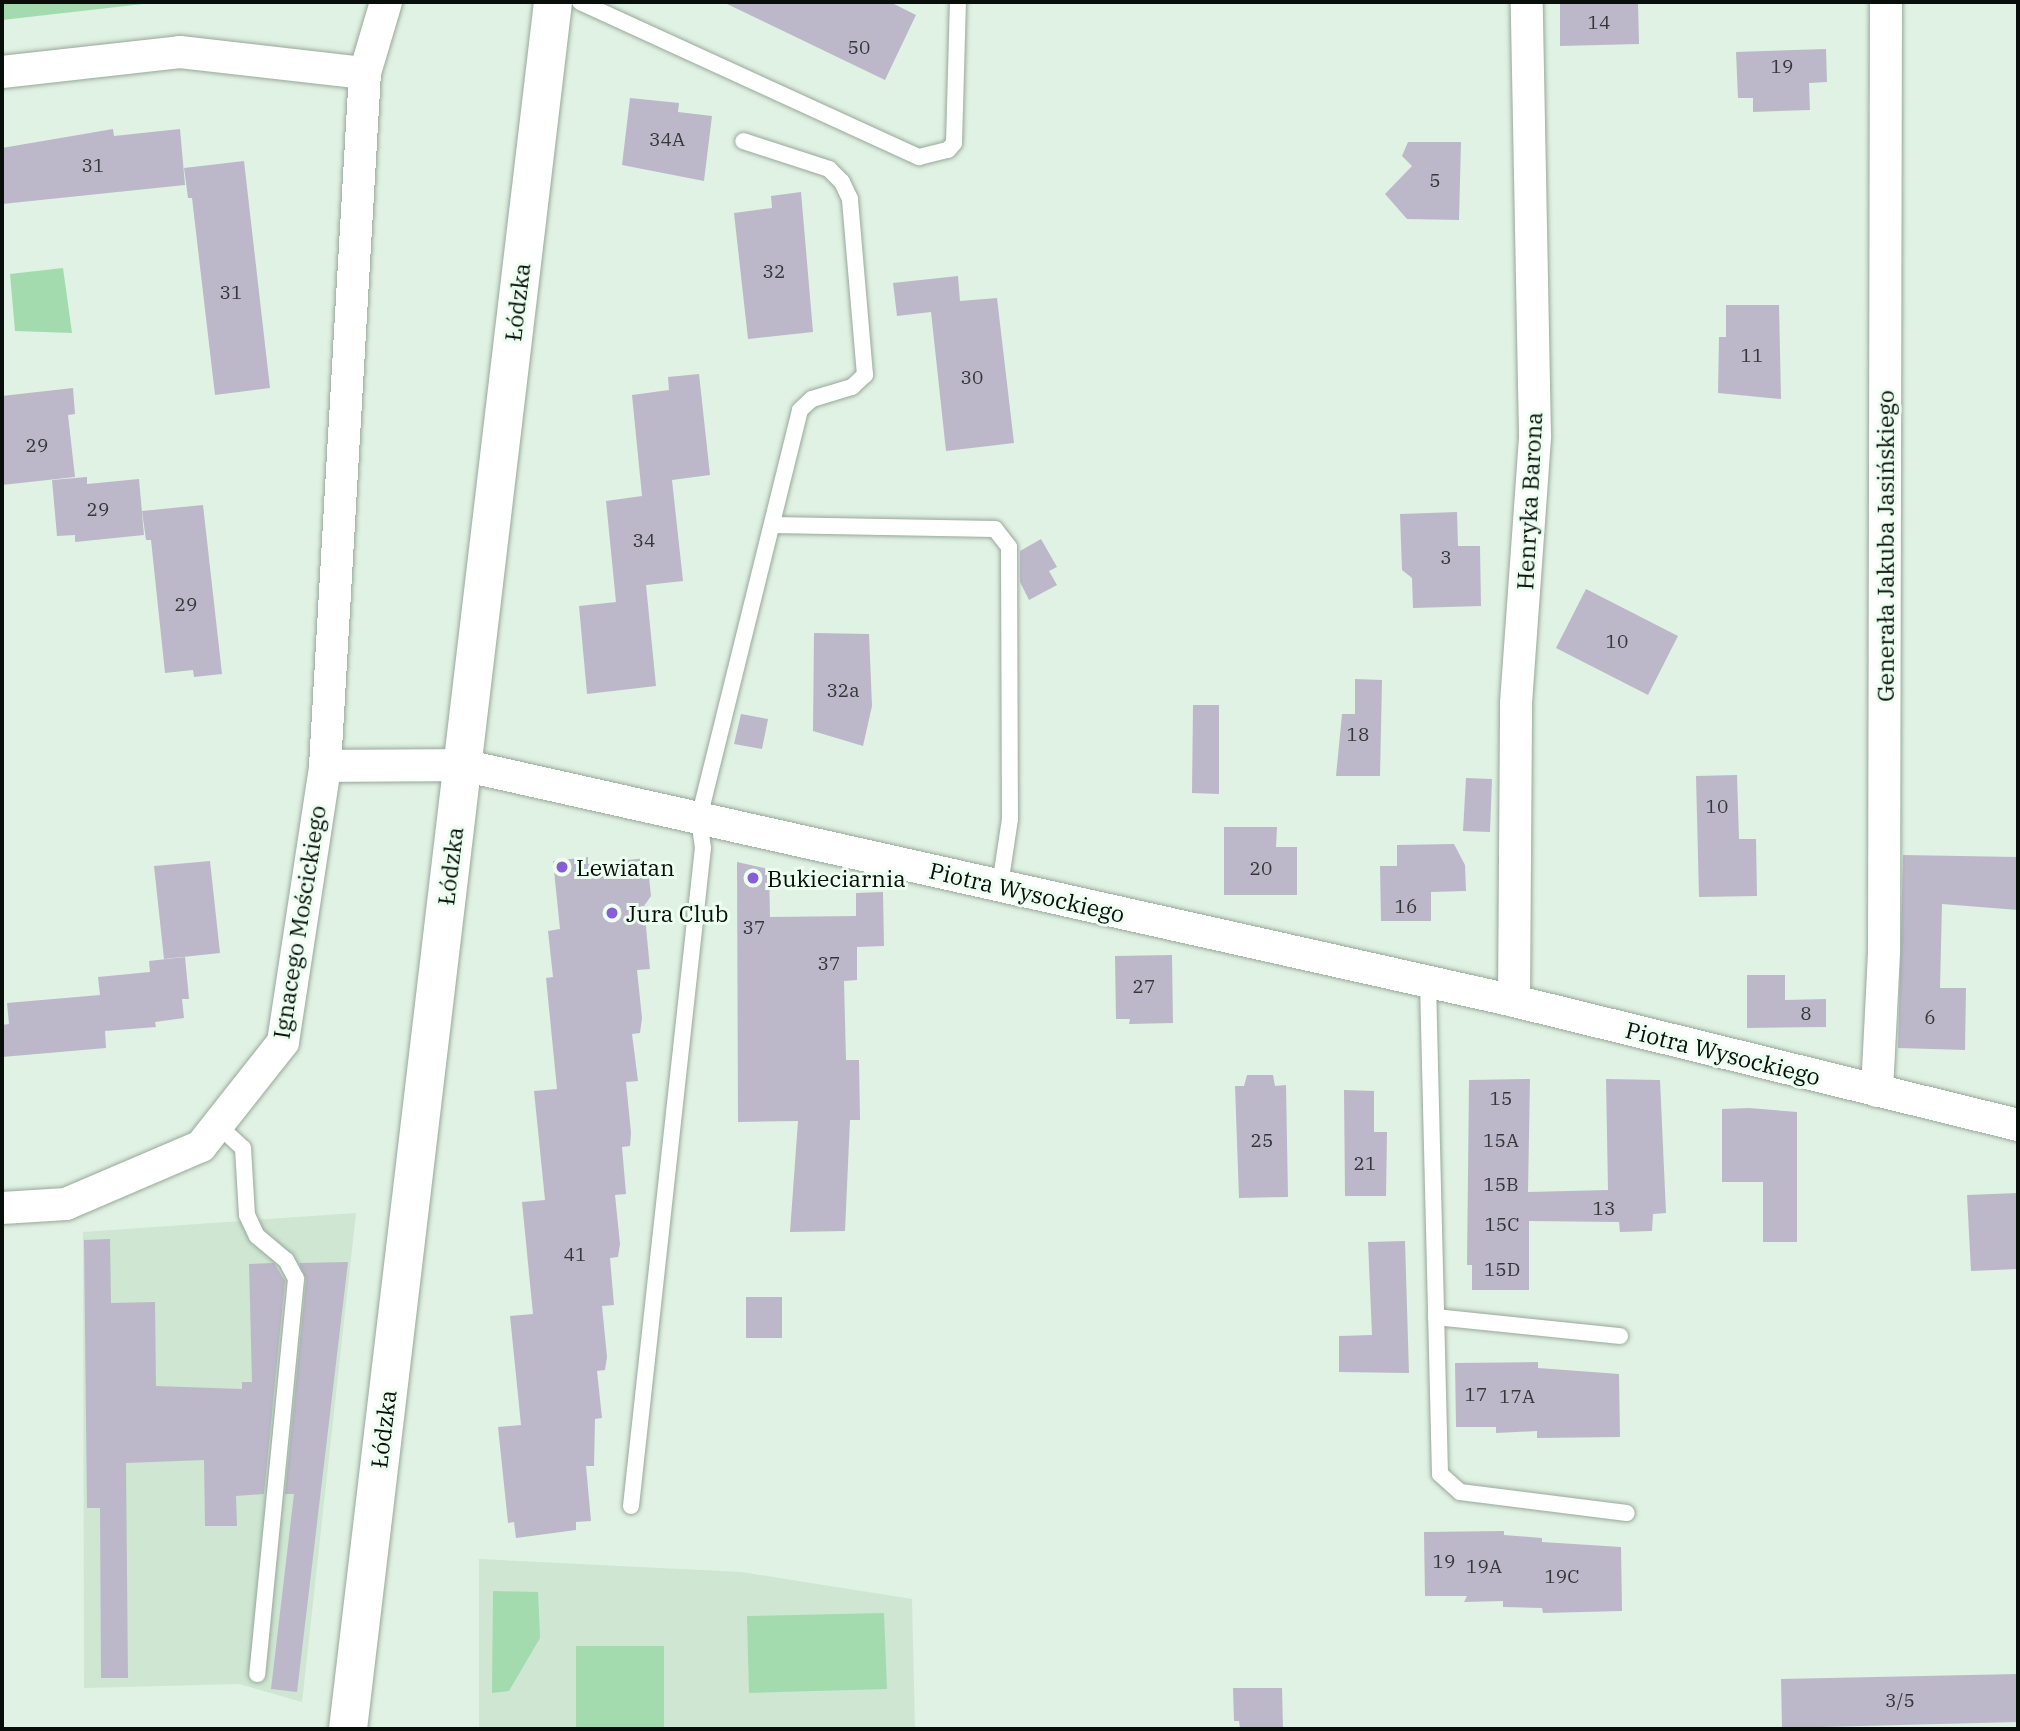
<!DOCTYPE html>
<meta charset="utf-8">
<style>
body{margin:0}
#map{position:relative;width:2020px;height:1731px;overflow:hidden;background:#e0f2e3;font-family:"IBM Plex Serif",serif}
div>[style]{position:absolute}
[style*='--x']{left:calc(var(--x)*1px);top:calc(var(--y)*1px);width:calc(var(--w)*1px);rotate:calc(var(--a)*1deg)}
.built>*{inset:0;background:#cee6d2}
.green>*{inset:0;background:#a3dbaf}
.building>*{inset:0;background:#bcb8ca}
.roads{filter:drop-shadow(0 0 2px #98a89b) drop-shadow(0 0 2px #98a89b)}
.service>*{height:16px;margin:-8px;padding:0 8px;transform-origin:8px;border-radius:8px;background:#fff}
.minor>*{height:32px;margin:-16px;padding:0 16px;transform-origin:16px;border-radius:16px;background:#fff}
.tertiary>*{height:38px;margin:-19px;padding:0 19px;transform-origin:19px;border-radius:19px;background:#fff}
.dots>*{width:19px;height:19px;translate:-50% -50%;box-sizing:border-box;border:4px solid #edfff1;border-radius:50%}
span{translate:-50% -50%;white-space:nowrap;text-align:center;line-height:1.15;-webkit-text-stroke:6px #edfff1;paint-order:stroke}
.number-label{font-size:19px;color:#353839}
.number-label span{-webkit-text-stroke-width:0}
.street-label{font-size:23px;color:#080e09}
.poi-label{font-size:23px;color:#080e09}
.left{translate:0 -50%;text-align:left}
.frame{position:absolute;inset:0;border:4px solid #080e09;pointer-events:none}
</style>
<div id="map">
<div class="built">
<i style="clip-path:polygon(356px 1213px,302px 1702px,239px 1684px,84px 1688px,83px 1232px)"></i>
<i style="clip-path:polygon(479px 1559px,741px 1572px,912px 1599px,915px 1729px,479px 1729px)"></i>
</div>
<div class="green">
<i style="clip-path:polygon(2px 2px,161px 2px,2px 20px)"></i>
<i style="clip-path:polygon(63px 268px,72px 333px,15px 331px,10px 274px)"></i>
<i style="clip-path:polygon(493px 1591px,538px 1592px,540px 1638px,509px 1691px,492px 1693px)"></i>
<i style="clip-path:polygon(884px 1613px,887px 1689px,749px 1693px,747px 1616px)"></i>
<i style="clip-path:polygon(576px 1646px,664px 1646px,664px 1729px,576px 1729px)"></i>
</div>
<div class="building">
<i style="clip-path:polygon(723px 2px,890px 2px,916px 15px,885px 80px)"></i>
<i style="clip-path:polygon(1560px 2px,1638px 2px,1639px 44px,1560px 46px)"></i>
<i style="clip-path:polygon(1826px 49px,1827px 82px,1809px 83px,1810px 110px,1753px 112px,1753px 98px,1738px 98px,1736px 52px)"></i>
<i style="clip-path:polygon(630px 98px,679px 103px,678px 112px,712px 116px,704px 181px,622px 165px)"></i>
<i style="clip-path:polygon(113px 129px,114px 136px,180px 129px,185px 185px,2px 204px,2px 148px)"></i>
<i style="clip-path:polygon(1408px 142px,1461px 142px,1459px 220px,1407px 219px,1385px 194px,1412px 166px,1402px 156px)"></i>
<i style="clip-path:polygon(244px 161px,270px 388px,215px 395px,192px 198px,188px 198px,184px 168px)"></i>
<i style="clip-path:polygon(801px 192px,813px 332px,748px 339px,734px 213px,772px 208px,771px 196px)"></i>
<i style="clip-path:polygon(958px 276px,960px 301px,997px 298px,1014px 443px,946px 451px,931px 312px,897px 316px,893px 283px)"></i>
<i style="clip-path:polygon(1726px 305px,1779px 305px,1781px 399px,1718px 393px,1719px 337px,1726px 337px)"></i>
<i style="clip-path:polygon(699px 374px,710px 475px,672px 480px,683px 581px,646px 585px,656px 686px,587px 694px,579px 606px,616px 602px,606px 501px,642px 496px,632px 395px,669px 390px,668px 377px)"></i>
<i style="clip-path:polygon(73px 388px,75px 414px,68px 415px,75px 477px,2px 485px,2px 396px)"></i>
<i style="clip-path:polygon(87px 477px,87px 484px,139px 479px,144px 535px,75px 542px,75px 535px,57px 536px,52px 480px)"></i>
<i style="clip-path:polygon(203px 505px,222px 674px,194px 677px,193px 670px,165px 673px,151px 540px,146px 540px,142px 511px)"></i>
<i style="clip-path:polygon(1457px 512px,1458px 546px,1480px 546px,1481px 606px,1413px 608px,1412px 578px,1402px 570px,1400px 514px)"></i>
<i style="clip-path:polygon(1041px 539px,1057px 567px,1049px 571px,1057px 585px,1029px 600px,1020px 582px,1020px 551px)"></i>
<i style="clip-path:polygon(1586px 589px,1678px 636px,1648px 695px,1556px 648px)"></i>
<i style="clip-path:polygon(814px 633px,869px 634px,872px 706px,863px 746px,813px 731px)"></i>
<i style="clip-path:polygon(1355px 679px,1382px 680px,1380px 776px,1336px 776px,1342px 714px,1355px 714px)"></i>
<i style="clip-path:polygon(1193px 705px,1219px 705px,1219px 794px,1192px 793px)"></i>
<i style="clip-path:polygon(741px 714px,768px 719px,762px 749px,734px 744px)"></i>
<i style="clip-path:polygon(1737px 775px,1739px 839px,1756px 839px,1757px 896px,1699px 897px,1696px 776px)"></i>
<i style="clip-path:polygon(1466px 778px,1492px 779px,1490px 832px,1463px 831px)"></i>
<i style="clip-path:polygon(1224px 827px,1277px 827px,1276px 847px,1297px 847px,1297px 895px,1224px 895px)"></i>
<i style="clip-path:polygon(1454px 844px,1465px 865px,1466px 891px,1431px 892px,1431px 921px,1381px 921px,1380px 866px,1397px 866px,1397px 845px)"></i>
<i style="clip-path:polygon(1903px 855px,2018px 857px,2018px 910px,1942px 904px,1940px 988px,1966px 988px,1965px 1050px,1898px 1048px)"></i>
<i style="clip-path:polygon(588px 857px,588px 864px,647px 858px,651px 896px,644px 906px,650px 969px,637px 970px,642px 1018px,640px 1033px,632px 1034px,638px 1081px,626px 1082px,631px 1133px,630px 1146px,622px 1147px,626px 1194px,615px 1195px,620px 1244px,618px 1257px,610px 1258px,614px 1305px,602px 1306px,607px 1357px,605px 1370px,597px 1371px,602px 1418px,595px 1419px,594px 1466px,586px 1466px,591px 1521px,576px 1522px,576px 1530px,516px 1538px,514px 1522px,508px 1523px,498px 1427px,521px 1425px,510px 1316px,533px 1314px,522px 1202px,545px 1200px,534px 1091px,557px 1089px,546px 978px,553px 977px,548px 931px,560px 929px,553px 861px)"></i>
<i style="clip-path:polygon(210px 861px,220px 953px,164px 959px,154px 866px)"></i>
<i style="clip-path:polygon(737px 862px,769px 869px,770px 917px,856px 916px,856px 893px,883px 892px,884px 946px,857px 947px,857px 980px,844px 981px,846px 1060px,859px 1060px,860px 1120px,850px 1120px,845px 1231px,790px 1232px,798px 1121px,738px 1122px)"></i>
<i style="clip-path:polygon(1172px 955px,1173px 1023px,1129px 1024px,1130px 1019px,1116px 1019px,1115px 956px)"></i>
<i style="clip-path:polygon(185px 957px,189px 999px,182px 999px,184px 1018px,155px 1022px,156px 1027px,105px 1031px,106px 1048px,2px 1057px,2px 1025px,9px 1024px,7px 1003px,100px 995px,98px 977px,150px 972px,149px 961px)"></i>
<i style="clip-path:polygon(1747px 975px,1785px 975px,1785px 1000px,1826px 999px,1826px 1027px,1747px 1028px)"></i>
<i style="clip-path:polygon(1247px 1075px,1273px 1075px,1275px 1086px,1286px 1085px,1288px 1197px,1239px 1198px,1235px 1086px,1244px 1086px)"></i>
<i style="clip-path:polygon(1530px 1079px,1528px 1192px,1608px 1190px,1606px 1079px,1660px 1080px,1666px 1213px,1653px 1214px,1652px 1231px,1620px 1232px,1619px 1222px,1529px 1221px,1529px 1290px,1472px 1290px,1472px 1265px,1467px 1265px,1469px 1080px)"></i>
<i style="clip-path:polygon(1344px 1090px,1374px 1091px,1374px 1132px,1387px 1132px,1386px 1196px,1345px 1196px)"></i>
<i style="clip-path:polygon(1749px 1108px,1797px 1112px,1797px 1242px,1763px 1242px,1763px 1182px,1722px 1182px,1722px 1109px)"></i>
<i style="clip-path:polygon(2018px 1193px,2018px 1269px,1971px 1271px,1967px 1195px)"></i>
<i style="clip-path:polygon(110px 1239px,111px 1303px,155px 1302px,156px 1386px,242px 1389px,242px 1382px,252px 1382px,249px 1264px,274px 1263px,285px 1281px,264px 1494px,236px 1496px,237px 1526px,205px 1526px,204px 1460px,126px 1463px,128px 1678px,101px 1678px,100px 1508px,87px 1508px,84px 1240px)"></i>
<i style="clip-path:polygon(1405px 1241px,1409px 1373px,1339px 1372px,1339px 1336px,1372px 1335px,1368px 1242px)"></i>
<i style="clip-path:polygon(348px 1262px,297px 1692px,271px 1689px,294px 1494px,285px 1494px,306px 1280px,299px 1263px)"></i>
<i style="clip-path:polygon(746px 1297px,782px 1297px,782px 1338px,746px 1338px)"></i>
<i style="clip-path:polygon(1538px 1362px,1538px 1368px,1619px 1374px,1620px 1437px,1537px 1438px,1537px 1431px,1496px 1433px,1496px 1427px,1456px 1427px,1455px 1363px)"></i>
<i style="clip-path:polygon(1504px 1531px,1504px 1535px,1542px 1538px,1542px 1542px,1621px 1547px,1622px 1611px,1543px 1613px,1542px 1608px,1503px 1607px,1503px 1601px,1464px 1602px,1467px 1596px,1425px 1596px,1424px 1532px)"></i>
<i style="clip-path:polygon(2018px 1674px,2018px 1722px,1782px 1728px,1781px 1679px)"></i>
<i style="clip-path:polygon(1233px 1688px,1282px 1688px,1283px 1729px,1240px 1729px,1239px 1721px,1234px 1721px)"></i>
</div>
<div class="roads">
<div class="service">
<i style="--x:580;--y:2;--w:373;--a:24.6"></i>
<i style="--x:919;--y:157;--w:30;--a:-14"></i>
<i style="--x:948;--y:150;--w:9;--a:-49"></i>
<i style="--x:954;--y:143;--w:141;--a:-88.4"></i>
<i style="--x:772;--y:525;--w:223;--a:1"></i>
<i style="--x:995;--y:529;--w:23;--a:52"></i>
<i style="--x:1009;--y:547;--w:272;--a:89.8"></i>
<i style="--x:1010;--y:819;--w:67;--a:98.6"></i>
<i style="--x:1428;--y:983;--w:491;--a:88.6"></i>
<i style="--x:1440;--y:1474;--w:27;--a:42"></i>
<i style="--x:1460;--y:1492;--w:168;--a:7.2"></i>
<i style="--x:218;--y:1125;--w:34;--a:43"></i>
<i style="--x:243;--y:1148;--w:67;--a:86.6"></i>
<i style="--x:247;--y:1215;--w:23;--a:65"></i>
<i style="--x:257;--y:1236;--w:38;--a:40"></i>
<i style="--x:286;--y:1260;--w:21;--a:62"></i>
<i style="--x:296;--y:1279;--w:397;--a:95.6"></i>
<i style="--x:1436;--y:1317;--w:185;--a:5.9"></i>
<i style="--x:631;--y:1506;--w:662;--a:-83.76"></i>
<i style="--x:703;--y:848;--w:30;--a:-98"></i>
<i style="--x:699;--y:818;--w:420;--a:-76.1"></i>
<i style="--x:800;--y:410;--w:16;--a:-43"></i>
<i style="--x:812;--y:399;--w:42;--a:-16.7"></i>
<i style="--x:852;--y:387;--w:18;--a:-43"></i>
<i style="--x:865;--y:375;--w:177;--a:-94.9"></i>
<i style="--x:850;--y:199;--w:19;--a:-115"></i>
<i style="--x:842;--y:182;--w:18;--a:-135"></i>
<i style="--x:829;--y:169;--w:90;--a:-162"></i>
</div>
<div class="minor">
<i style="--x:2;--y:72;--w:179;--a:-6.4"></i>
<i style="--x:180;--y:52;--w:186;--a:6.5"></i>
<i style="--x:325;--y:766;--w:137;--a:-0.4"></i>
<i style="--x:462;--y:765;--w:1078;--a:12.64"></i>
<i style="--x:1514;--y:1001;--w:519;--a:13.82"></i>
<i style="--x:1514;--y:1001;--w:298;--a:-89.6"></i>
<i style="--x:1516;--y:703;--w:268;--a:-85.9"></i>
<i style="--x:1535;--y:436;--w:434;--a:-91.1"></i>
<i style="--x:1877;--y:1091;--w:140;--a:-87.1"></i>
<i style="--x:1884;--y:951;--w:949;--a:-89.88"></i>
<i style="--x:2;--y:1208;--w:64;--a:-3.6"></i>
<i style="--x:66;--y:1204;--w:147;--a:-23.2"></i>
<i style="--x:201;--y:1146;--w:132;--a:-51.7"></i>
<i style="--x:283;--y:1042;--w:279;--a:-81.3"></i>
<i style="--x:325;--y:766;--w:694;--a:-86.7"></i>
<i style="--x:365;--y:73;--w:74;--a:-73.5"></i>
</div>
<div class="tertiary">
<i style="--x:348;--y:1729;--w:1739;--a:-83.23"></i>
</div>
</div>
<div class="dots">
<i style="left:562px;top:867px;background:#885ed8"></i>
<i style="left:753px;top:878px;background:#885ed8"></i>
<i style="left:612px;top:913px;background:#885ed8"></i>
</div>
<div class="number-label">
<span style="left:1599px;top:23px">14</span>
<span style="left:859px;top:48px">50</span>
<span style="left:1782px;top:67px">19</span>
<span style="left:667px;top:140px">34A</span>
<span style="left:93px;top:166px">31</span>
<span style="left:1435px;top:181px">5</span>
<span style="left:774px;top:272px">32</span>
<span style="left:231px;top:293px">31</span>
<span style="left:1752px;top:356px">11</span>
<span style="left:972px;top:378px">30</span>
<span style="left:37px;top:446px">29</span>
<span style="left:98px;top:510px">29</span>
<span style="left:644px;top:541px">34</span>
<span style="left:1446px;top:558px">3</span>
<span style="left:186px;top:605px">29</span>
<span style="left:1617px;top:642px">10</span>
<span style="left:843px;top:691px">32a</span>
<span style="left:1358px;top:735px">18</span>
<span style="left:1717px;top:807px">10</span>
<span style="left:1261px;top:869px">20</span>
<span style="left:1406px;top:907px">16</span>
<span style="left:754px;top:928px">37</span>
<span style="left:829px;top:964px">37</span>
<span style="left:1144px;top:987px">27</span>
<span style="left:1806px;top:1014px">8</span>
<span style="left:1930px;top:1018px">6</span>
<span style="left:1501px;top:1099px">15</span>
<span style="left:1262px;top:1141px">25</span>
<span style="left:1501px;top:1141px">15A</span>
<span style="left:1365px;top:1164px">21</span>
<span style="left:1501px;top:1185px">15B</span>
<span style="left:1604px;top:1209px">13</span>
<span style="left:1502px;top:1225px">15C</span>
<span style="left:575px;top:1255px">41</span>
<span style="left:1502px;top:1270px">15D</span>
<span style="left:1476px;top:1395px">17</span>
<span style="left:1517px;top:1397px">17A</span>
<span style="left:1444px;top:1562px">19</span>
<span style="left:1484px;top:1567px">19A</span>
<span style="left:1562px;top:1577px">19C</span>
<span style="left:1900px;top:1701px">3/5</span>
</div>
<div class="street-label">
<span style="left:517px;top:302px;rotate:-83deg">Łódzka</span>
<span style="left:1529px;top:501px;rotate:-87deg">Henryka Barona</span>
<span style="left:1885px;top:546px;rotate:-90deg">Generała Jakuba Jasińskiego</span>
<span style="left:450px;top:866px;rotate:-83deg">Łódzka</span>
<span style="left:1027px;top:892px;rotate:13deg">Piotra Wysockiego</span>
<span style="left:299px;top:922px;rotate:-81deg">Ignacego Mościckiego</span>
<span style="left:1723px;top:1053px;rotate:14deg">Piotra Wysockiego</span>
<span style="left:383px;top:1429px;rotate:-83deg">Łódzka</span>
</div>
<div class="poi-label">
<span class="left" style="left:576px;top:867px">Lewiatan</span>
<span class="left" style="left:767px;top:878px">Bukieciarnia</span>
<span class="left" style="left:626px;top:913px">Jura Club</span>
</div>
<div class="frame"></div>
</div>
